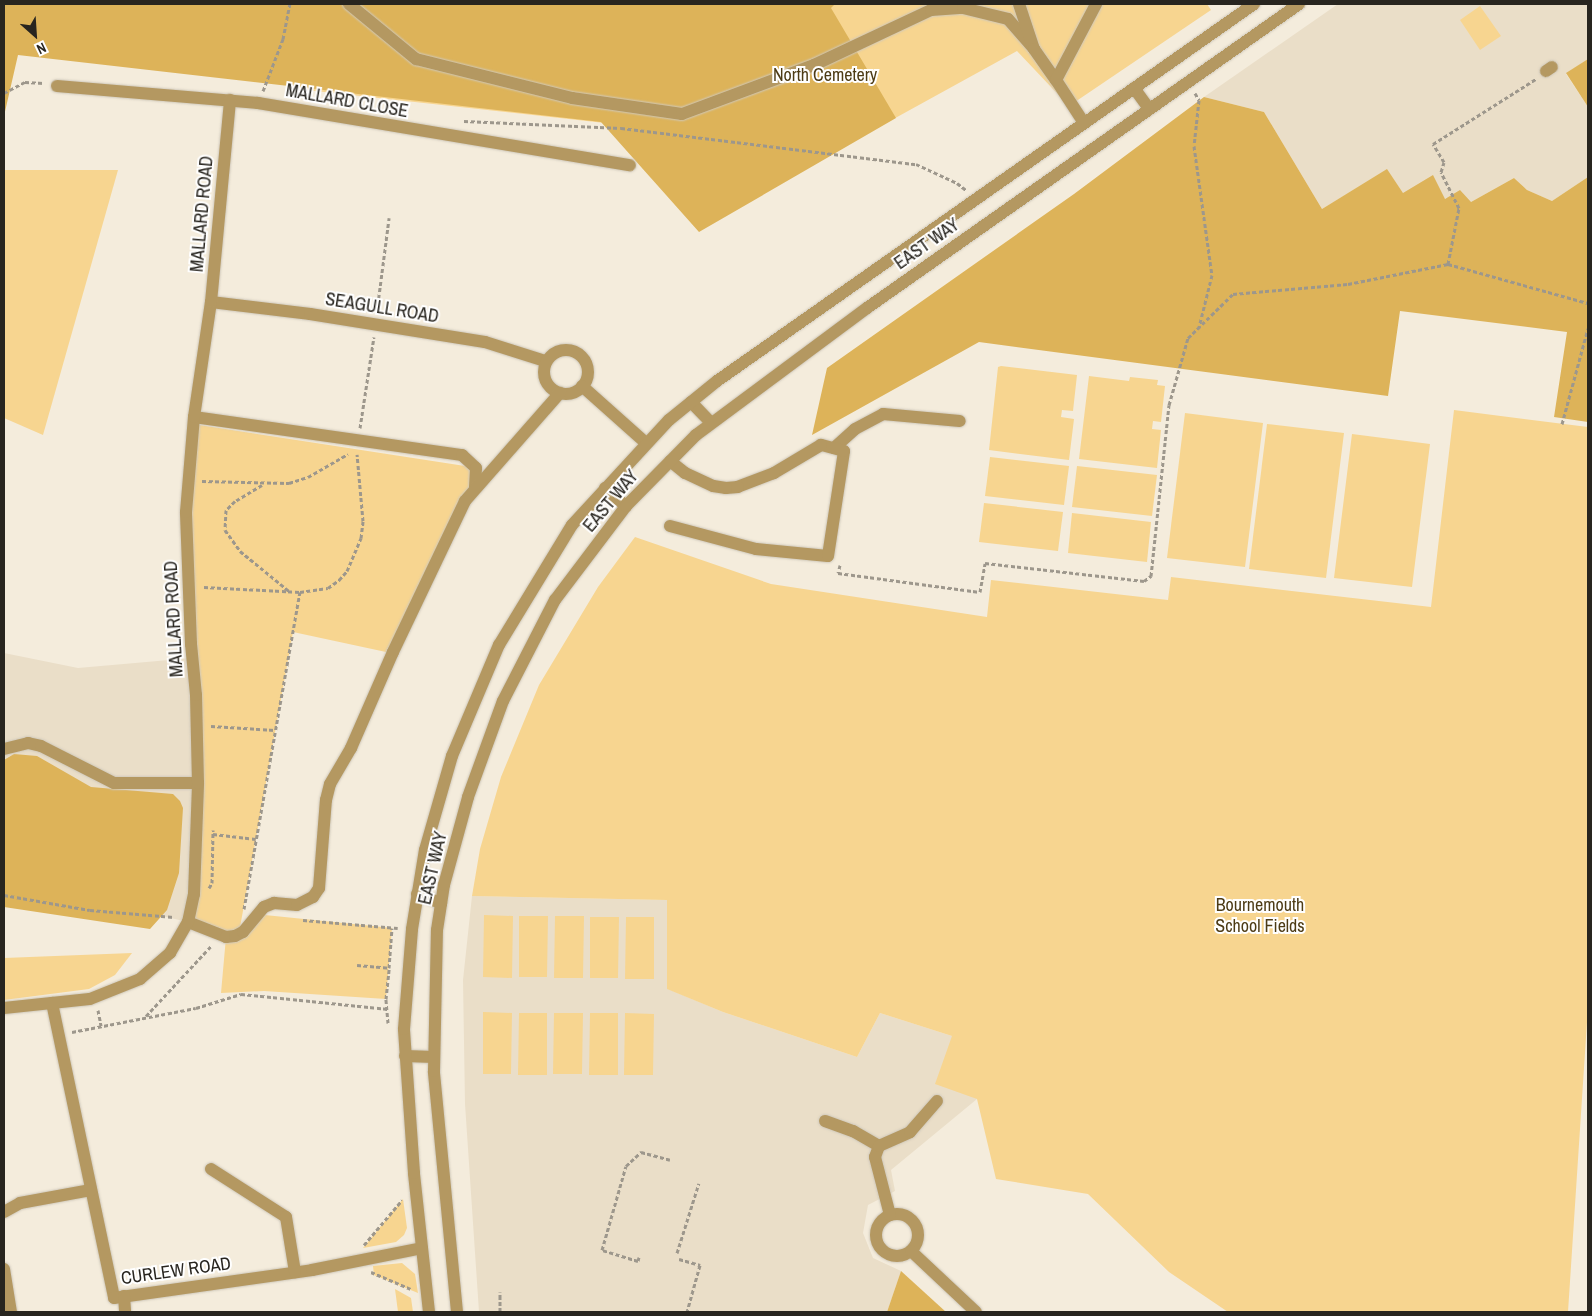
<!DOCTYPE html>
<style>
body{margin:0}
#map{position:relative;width:1592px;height:1316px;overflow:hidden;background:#f4ecdc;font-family:"Archivo Narrow",sans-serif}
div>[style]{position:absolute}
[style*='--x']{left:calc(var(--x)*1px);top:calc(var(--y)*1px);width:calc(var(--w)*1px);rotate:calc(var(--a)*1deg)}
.built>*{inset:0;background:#eadec8}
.green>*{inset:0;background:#f7d590}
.forest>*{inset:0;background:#ddb359}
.path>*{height:3px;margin-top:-1.5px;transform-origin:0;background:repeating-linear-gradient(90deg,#9d978c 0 4px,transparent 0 6.5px)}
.roads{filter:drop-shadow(0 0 1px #cfc8ba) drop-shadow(0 0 1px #cfc8ba)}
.minor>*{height:12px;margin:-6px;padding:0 6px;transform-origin:6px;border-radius:6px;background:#b49861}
.minor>.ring{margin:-6px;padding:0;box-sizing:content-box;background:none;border:12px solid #b49861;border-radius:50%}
span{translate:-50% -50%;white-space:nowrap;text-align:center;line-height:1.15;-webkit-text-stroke:4px #fff;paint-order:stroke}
.park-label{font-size:18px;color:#4d3b15}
.street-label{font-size:18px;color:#28251f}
.frame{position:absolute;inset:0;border:5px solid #28251f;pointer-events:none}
.north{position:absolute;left:10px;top:10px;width:50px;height:50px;-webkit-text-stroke:4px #fff;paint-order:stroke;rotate:154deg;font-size:14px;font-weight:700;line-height:20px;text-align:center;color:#28251f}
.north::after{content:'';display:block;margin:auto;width:18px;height:22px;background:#28251f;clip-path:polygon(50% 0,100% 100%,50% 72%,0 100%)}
</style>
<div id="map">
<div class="built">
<i style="clip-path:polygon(1338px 4px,1588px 4px,1588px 59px,1566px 74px,1588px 107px,1588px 177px,1552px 201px,1527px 190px,1514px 178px,1471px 202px,1403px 193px,1387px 170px,1322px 209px,1264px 112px,1204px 97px)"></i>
<i style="clip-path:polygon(4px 653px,78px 668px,192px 658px,196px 695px,188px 922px,162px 916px,130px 914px,4px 895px)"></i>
<i style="clip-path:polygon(472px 896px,668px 900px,668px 989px,723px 1012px,857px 1057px,880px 1013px,952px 1036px,977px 1099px,891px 1170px,895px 1191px,868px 1205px,863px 1233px,873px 1258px,901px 1271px,887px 1312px,479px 1312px,465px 1104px,463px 980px)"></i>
</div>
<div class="green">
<i style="clip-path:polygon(304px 4px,1207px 4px,1211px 10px,1069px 106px,1017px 51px,839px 149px,297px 89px)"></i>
<i style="clip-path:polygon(1480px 6px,1501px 36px,1480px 50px,1460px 20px)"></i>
<i style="clip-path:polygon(4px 170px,118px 170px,43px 435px,4px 418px)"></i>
<i style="clip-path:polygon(1001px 366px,1077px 375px,1073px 411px,1062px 410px,1061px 417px,1074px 419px,1069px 460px,989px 450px,998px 367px)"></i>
<i style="clip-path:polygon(1089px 376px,1129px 381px,1130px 377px,1158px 380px,1157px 385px,1165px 386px,1161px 422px,1153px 421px,1152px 429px,1161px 430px,1157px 468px,1079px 459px)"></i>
<i style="clip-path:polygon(1454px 410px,1588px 427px,1588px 1007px,1568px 1312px,1228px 1312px,1169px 1272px,1088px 1194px,996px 1179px,977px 1099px,935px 1084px,952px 1036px,880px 1013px,857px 1057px,723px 1012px,667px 989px,667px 900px,472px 896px,480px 849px,501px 777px,539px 685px,598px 587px,635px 537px,771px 584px,987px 617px,991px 580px,1168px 600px,1171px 577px,1431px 607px)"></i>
<i style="clip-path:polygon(1185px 413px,1263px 423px,1245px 567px,1167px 558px)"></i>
<i style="clip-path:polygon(193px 424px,465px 466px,470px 471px,470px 488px,386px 652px,293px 632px,239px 933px,255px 914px,392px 928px,386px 999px,264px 991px,221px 993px,226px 937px,188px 922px,194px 869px,186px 512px)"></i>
<i style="clip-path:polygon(1267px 424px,1344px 433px,1326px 578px,1249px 569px)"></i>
<i style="clip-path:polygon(1352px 434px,1430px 444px,1412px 587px,1334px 578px)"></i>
<i style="clip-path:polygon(990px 457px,1069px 466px,1064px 505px,985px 496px)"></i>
<i style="clip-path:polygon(1077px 466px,1157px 475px,1152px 516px,1072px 507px)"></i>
<i style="clip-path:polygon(984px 503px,1063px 512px,1058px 551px,979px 542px)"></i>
<i style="clip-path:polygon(1072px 513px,1151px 522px,1147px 562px,1068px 553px)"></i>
<i style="clip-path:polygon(484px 915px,513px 916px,512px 978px,483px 977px)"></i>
<i style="clip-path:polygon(519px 916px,548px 916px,547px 977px,519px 977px)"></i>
<i style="clip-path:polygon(555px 916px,584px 916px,583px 978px,554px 978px)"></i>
<i style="clip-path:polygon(590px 917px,619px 917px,618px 978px,590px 978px)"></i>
<i style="clip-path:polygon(626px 917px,654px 917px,654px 979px,625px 979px)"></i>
<i style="clip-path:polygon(132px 953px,115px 975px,89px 989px,4px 1000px,4px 958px)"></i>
<i style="clip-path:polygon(483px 1012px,512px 1013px,511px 1074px,483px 1074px)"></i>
<i style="clip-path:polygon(519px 1013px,547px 1013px,547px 1075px,518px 1075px)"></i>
<i style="clip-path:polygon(554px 1013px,583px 1013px,582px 1074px,553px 1074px)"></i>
<i style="clip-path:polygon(590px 1013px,618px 1013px,618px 1075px,589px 1075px)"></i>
<i style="clip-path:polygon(625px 1013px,654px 1014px,653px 1075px,624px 1075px)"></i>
<i style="clip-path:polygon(403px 1199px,407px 1228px,404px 1235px,396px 1242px,363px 1248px)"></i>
<i style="clip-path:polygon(402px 1263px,415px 1274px,418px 1293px,374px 1275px,373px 1266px)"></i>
<i style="clip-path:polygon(395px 1289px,411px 1298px,413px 1312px,398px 1312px)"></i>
</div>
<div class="forest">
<i style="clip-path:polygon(4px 4px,835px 4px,831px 8px,896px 118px,699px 232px,601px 122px,18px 55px,4px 116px)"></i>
<i style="clip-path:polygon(1588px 59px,1588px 107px,1566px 73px)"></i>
<i style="clip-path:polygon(1204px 97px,1264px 112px,1322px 209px,1387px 169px,1403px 193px,1433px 175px,1445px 199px,1460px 190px,1471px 202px,1514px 178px,1527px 190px,1552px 201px,1588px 177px,1588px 422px,1554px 417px,1567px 332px,1400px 311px,1388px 396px,979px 342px,812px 435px,827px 368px,1074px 194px)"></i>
<i style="clip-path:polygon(14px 754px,37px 756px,91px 787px,173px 794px,180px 801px,183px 808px,179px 873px,167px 910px,150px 929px,4px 907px,4px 760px)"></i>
<i style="clip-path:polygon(901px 1271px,946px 1312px,887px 1312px)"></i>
</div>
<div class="path">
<i style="--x:263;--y:91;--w:56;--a:-69"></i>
<i style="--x:283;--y:39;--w:36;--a:-79"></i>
<i style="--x:4;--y:93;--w:24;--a:-28"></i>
<i style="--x:25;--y:82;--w:19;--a:3"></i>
<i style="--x:1195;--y:93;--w:8;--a:60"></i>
<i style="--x:1199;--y:100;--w:46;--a:96.2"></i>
<i style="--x:1194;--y:146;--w:130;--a:82.1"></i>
<i style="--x:1212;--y:275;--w:54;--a:104"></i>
<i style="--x:464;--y:121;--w:157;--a:2.6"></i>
<i style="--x:621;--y:128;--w:297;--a:7"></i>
<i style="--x:916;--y:164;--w:45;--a:24.9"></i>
<i style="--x:957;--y:183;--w:11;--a:38"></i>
<i style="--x:1448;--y:264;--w:145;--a:15.6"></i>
<i style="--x:377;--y:311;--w:94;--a:-82.6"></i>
<i style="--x:1562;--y:424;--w:99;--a:-74.8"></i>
<i style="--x:360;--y:428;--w:92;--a:-81.3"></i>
<i style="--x:202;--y:481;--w:87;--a:1.3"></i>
<i style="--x:289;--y:483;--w:20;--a:-18"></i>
<i style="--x:308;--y:477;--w:46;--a:-29.9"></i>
<i style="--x:262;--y:485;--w:31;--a:149"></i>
<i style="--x:235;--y:501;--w:13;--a:135"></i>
<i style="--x:226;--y:510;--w:20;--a:93"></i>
<i style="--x:225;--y:530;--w:26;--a:54"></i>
<i style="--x:240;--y:551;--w:63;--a:39.2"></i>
<i style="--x:840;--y:565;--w:8;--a:104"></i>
<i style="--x:838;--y:573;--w:143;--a:7.6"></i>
<i style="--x:980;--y:592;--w:29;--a:-80"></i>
<i style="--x:985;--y:563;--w:160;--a:6.5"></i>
<i style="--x:1144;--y:581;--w:9;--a:-36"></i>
<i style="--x:1151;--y:576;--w:172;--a:-84"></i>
<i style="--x:1169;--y:405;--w:70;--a:-74.2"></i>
<i style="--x:1188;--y:338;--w:63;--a:-44.4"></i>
<i style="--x:1233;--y:294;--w:115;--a:-5"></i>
<i style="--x:1348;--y:284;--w:102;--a:-11.3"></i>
<i style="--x:1448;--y:264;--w:57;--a:-78.9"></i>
<i style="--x:1459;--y:208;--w:40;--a:-116.6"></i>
<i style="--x:1441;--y:172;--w:10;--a:-73"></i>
<i style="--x:1444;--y:162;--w:21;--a:-121"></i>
<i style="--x:1433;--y:144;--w:122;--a:-32.3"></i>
<i style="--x:204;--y:587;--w:96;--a:3"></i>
<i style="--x:300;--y:592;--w:28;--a:-8"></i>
<i style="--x:328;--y:588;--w:14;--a:-36"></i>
<i style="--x:339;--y:580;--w:12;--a:-48"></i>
<i style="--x:347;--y:571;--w:36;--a:-67"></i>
<i style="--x:361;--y:538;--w:17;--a:-83"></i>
<i style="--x:363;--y:521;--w:67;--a:-95.1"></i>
<i style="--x:211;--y:726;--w:64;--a:3.6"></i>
<i style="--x:213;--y:834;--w:43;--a:6.6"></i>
<i style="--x:209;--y:888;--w:6;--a:-59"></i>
<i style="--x:212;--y:883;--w:53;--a:-88.9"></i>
<i style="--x:4;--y:895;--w:87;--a:9.9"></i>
<i style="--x:90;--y:910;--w:84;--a:4.8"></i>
<i style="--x:244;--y:909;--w:322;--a:-80"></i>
<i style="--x:303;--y:920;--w:95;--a:4.8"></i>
<i style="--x:357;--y:965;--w:32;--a:5"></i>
<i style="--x:389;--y:968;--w:40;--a:-85.7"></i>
<i style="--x:98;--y:1010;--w:16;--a:79"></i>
<i style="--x:146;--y:1016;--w:97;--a:-47.1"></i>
<i style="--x:388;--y:1023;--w:24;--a:-95"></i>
<i style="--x:386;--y:999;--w:31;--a:-84"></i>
<i style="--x:72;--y:1032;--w:126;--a:-11"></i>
<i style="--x:196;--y:1008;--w:47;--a:-17.3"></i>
<i style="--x:241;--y:994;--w:148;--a:5.8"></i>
<i style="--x:364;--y:1245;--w:59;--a:-49.8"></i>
<i style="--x:677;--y:1253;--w:73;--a:-72.6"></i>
<i style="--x:639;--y:1257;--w:4;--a:104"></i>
<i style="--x:638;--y:1261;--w:38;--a:-163"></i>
<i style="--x:602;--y:1250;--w:87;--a:-74.1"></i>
<i style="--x:626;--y:1166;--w:21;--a:-43"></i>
<i style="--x:641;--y:1152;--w:30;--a:15"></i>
<i style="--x:679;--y:1259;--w:22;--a:16"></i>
<i style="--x:700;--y:1265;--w:49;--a:105.5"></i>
<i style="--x:371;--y:1272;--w:43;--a:23"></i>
<i style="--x:500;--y:1312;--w:20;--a:-90"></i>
</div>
<div class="roads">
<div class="minor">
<i style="--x:349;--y:4;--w:87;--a:39.4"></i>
<i style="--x:416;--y:59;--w:161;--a:14"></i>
<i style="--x:572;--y:98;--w:111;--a:8.3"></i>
<i style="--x:682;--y:114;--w:141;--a:-20.4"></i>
<i style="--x:814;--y:65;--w:129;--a:-25.2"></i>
<i style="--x:931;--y:10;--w:32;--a:-4"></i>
<i style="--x:963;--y:8;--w:46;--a:13.7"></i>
<i style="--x:1008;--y:19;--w:40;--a:49"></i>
<i style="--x:1019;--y:4;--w:47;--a:71.6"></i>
<i style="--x:1034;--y:49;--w:38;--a:55"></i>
<i style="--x:1546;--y:71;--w:7;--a:-34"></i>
<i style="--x:57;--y:86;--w:202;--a:4.8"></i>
<i style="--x:258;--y:103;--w:377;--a:9.5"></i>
<i style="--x:1134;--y:88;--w:26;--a:54"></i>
<i style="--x:1084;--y:123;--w:51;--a:-123.1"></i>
<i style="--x:1056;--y:80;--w:86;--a:-62.2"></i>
<i style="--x:211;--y:302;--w:100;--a:6.9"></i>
<i style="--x:310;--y:314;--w:177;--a:9.1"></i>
<i style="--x:485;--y:342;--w:63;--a:17.6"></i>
<i class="ring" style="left:544px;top:350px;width:32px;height:32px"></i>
<i style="--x:582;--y:386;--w:86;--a:41.7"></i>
<i style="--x:691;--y:402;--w:29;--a:46"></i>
<i style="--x:194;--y:417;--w:271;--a:8.1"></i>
<i style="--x:462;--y:455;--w:19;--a:43"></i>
<i style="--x:476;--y:468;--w:19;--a:93"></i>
<i style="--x:834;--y:448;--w:28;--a:-42"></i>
<i style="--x:855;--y:429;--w:32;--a:-28"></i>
<i style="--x:883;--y:414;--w:77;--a:5.2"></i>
<i style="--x:605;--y:488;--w:28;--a:41"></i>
<i style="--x:670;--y:526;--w:89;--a:15"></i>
<i style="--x:756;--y:549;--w:72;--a:5.6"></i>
<i style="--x:828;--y:556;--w:106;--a:-81.3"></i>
<i style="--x:844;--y:451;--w:24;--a:-165"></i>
<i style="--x:821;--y:445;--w:55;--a:149.2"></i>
<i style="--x:774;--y:473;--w:39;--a:159"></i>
<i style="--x:738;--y:487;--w:12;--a:175"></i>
<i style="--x:726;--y:488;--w:13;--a:-171"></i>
<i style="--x:713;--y:486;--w:31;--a:-155"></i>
<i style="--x:685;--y:473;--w:19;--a:-141"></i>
<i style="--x:4;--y:749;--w:25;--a:-14"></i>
<i style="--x:28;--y:743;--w:13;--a:13"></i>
<i style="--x:41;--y:746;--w:82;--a:26.9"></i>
<i style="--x:114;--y:783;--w:84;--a:0"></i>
<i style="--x:417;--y:894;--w:26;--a:21"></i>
<i style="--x:188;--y:922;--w:41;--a:21.5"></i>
<i style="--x:226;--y:937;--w:9;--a:-6"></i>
<i style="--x:235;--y:936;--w:9;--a:-27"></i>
<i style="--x:243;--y:932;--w:33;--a:-50"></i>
<i style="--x:264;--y:907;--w:11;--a:-22"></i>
<i style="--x:274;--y:903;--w:23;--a:5"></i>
<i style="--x:297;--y:905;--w:18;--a:-27"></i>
<i style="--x:313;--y:897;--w:11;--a:-56"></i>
<i style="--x:319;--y:888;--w:88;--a:-85.5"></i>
<i style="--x:326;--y:800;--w:16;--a:-76"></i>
<i style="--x:330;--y:784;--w:42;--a:-59.7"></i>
<i style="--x:351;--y:748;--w:105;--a:-66.4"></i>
<i style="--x:393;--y:652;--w:167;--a:-64.5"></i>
<i style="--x:465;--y:501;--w:144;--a:-48.7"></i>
<i style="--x:52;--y:1003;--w:301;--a:78.1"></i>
<i style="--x:114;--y:1298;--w:200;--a:-8"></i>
<i style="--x:312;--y:1270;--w:112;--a:-11.3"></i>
<i style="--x:4;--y:1008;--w:86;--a:-6"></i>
<i style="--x:90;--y:999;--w:54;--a:-21.8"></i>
<i style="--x:140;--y:979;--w:40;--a:-41"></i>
<i style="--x:170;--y:953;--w:36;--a:-60"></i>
<i style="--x:188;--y:922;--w:29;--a:-78"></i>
<i style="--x:194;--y:894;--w:111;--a:-87.9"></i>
<i style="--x:198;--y:783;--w:88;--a:-91.3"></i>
<i style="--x:196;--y:695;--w:51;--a:-95.6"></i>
<i style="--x:191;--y:644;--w:132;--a:-92.2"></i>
<i style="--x:186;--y:512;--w:95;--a:-85.2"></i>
<i style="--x:194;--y:417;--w:116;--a:-81.6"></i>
<i style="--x:211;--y:302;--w:203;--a:-84.6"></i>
<i style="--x:405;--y:1056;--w:29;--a:2"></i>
<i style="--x:825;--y:1121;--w:30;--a:20"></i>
<i style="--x:853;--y:1131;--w:30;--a:30"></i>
<i style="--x:211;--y:1169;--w:89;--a:32.6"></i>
<i style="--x:286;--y:1217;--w:56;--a:80.7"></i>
<i style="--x:4;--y:1212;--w:18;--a:-29"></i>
<i style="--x:20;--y:1203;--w:72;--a:-10.4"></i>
<i class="ring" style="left:876px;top:1214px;width:30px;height:30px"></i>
<i style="--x:890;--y:1215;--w:60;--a:-104.5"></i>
<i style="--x:875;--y:1157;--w:12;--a:-70"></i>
<i style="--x:879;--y:1146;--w:34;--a:-24"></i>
<i style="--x:910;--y:1132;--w:41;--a:-48.9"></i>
<i style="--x:911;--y:1251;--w:89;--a:43.2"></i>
<i style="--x:4;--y:1269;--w:44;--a:80.8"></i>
<i style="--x:124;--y:1296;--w:16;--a:86"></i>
<i style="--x:429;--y:1312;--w:140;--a:-96.2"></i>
<i style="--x:414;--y:1173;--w:144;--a:-94"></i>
<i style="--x:404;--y:1029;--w:100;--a:-85.4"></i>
<i style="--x:412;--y:929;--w:80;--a:-80.7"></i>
<i style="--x:425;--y:850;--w:98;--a:-74"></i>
<i style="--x:452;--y:756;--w:121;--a:-67.1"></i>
<i style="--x:499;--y:645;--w:140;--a:-58.7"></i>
<i style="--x:572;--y:525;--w:143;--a:-47.3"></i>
<i style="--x:669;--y:420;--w:62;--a:-39.1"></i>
<i style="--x:717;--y:381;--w:656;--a:-35.07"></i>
<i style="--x:457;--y:1312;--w:242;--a:-95.5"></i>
<i style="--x:434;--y:1071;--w:141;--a:-88.8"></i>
<i style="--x:437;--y:930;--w:46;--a:-81.2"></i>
<i style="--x:444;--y:885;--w:91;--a:-74.7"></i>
<i style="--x:468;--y:797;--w:102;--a:-70"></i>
<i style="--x:503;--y:701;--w:114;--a:-62.8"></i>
<i style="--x:555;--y:600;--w:118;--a:-52.9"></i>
<i style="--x:626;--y:506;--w:100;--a:-45.4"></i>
<i style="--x:696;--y:435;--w:213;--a:-36.6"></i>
<i style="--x:867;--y:308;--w:528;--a:-35.13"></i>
</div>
</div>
<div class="park-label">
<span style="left:825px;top:75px">North Cemetery</span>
<span style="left:1260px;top:916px">Bournemouth<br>School Fields</span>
</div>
<div class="street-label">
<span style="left:347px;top:101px;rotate:10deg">MALLARD CLOSE</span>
<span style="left:202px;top:214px;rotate:-85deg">MALLARD ROAD</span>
<span style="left:927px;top:244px;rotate:-35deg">EAST WAY</span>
<span style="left:382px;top:308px;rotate:9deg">SEAGULL ROAD</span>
<span style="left:611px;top:501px;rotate:-50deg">EAST WAY</span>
<span style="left:174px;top:619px;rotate:-93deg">MALLARD ROAD</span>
<span style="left:433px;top:868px;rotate:-77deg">EAST WAY</span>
<span style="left:176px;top:1271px;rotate:-8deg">CURLEW ROAD</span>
</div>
<div class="frame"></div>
<div class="north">N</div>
</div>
